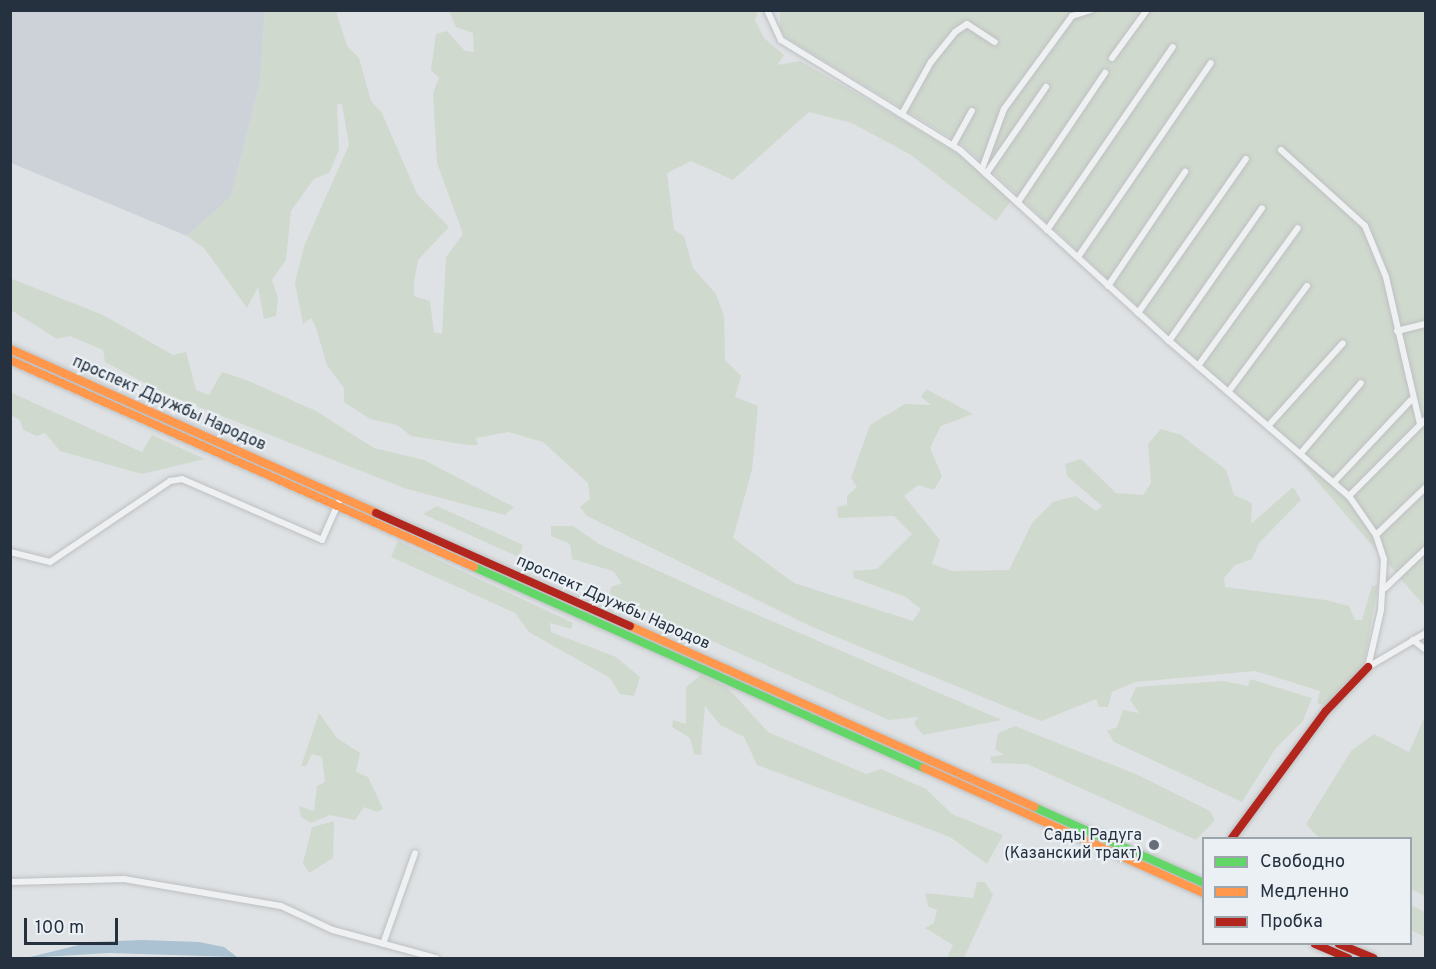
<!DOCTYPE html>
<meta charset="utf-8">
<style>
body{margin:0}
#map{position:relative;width:1436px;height:969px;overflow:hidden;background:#dfe2e4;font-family:Overpass,sans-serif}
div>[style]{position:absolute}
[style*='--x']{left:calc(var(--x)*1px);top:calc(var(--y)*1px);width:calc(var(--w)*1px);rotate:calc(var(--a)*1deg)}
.built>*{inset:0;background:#ccd2d8}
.green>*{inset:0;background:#d0d9ce}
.water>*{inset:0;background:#aac2d2}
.roads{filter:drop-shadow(0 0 2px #bdc0c2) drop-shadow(0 0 2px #bdc0c2)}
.street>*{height:6px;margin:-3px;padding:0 3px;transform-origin:3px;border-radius:3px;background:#eef0f2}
.fast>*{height:8px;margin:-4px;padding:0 4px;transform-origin:4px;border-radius:4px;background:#63d668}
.slow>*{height:8px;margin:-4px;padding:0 4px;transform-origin:4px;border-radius:4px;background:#ff974d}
.jam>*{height:8px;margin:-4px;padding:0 4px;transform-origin:4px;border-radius:4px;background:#b3261e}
.dots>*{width:16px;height:16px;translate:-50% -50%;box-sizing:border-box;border:3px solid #ebf0f5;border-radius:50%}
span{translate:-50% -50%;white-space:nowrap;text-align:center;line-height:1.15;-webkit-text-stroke:4.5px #ebf0f5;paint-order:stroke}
.street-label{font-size:16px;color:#25313f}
.poi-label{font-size:16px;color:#25313f}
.right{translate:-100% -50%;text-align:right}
.frame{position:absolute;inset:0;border:12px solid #25313f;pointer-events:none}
.legend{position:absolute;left:1202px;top:837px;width:210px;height:108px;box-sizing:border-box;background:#ebf0f5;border:2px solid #9ca4ac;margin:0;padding:8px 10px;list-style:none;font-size:18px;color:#25313f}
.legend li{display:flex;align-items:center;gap:12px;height:30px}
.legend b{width:30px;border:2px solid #9ca4ac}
.scale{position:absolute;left:24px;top:918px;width:94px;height:27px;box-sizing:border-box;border:3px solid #25313f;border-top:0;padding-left:8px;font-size:18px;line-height:21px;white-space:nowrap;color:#25313f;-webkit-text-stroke:4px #ebf0f5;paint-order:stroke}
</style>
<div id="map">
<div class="built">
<i style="clip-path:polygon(11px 11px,265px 11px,260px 82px,231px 197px,187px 236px,11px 163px)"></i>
</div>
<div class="green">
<i style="clip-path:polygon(780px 10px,1425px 11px,1425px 607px,1279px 437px,963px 145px,788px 39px,780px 29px)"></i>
<i style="clip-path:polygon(265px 11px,336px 11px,347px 46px,359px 58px,371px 101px,382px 113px,417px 194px,449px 227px,418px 260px,414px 282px,414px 296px,430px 301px,434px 332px,442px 334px,446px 257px,463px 234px,437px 163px,433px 93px,439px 78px,431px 70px,436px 34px,447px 31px,465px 51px,474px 52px,473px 33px,456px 27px,449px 11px,758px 11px,755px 20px,764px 38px,784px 55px,777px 65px,800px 61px,908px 123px,960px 155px,1011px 201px,996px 221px,911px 155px,852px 123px,809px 112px,733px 180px,691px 161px,667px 173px,674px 230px,684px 236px,693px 268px,716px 294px,724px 316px,725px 360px,741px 376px,735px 397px,758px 406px,752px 470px,733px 538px,794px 583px,913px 621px,921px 609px,906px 597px,854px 578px,853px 571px,877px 569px,912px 534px,894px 516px,838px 518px,837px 507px,847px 505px,847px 496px,857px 487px,851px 478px,870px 425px,905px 404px,931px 405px,921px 397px,926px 389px,973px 414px,941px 426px,930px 448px,942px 476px,934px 490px,918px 485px,904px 496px,940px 540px,932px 564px,952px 571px,1009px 570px,1032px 523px,1053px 502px,1076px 496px,1096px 511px,1102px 506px,1067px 476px,1065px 464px,1081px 459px,1116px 493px,1143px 495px,1151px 483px,1148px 444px,1161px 429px,1181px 435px,1226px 470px,1234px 495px,1252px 503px,1251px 524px,1293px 487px,1301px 500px,1259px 543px,1252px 559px,1235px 565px,1224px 578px,1225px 587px,1326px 600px,1349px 606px,1355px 620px,1362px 620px,1372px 586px,1378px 585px,1363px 669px,1327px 706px,1317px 703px,1320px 691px,1255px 671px,1135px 682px,1112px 692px,1108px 707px,1099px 707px,1096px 699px,1041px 721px,812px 627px,587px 516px,580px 507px,590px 499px,588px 483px,543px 442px,508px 432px,476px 438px,478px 445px,468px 445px,411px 436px,397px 425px,370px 419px,344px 402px,344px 388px,327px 365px,315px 325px,311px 318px,303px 324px,295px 283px,304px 246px,349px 145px,342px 104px,337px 104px,339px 150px,329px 173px,314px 179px,291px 211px,286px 260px,272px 280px,278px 298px,276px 316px,264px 319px,258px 287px,247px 308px,204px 248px,187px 236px,231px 197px,260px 82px)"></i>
<i style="clip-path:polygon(10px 278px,103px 315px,173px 355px,186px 352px,196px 390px,209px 395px,222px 372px,249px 381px,316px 411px,374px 448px,424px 460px,514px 507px,505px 515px,407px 489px,166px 394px,105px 362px,103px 350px,70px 336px,57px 339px,11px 310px)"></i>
<i style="clip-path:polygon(10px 392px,142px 452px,152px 435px,205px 459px,142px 474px,60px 451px,45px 433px,37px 436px,23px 430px,20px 420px,11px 415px)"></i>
<i style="clip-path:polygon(437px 506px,523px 545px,519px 557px,423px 514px)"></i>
<i style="clip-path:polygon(551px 526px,573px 526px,599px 544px,716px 597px,1002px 720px,923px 735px,914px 724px,918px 717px,889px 720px,609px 595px,611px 587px,622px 583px,613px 571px,572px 559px,570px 544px,551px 536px)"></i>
<i style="clip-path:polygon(398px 541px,573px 623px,571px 629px,550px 623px,551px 632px,616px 657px,640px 677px,634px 696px,620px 694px,610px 678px,529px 632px,515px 613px,391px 557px)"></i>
<i style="clip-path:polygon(701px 675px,727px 687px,768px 732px,866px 774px,881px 769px,926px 789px,952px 814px,1003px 835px,987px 864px,950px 837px,757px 765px,744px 737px,720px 725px,705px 706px,701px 755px,694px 754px,690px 738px,672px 727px,673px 720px,686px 724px,686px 687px)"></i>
<i style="clip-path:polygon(1250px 679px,1312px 698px,1303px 721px,1276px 748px,1242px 802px,1114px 742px,1107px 731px,1117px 727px,1123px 710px,1139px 713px,1130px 700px,1136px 687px,1223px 681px,1248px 686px)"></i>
<i style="clip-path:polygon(319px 713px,337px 738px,360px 753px,356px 772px,368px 777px,383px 809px,377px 812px,364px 807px,355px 820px,330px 815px,311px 823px,301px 817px,299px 806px,314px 811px,317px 786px,325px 782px,322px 757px,312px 754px,306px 766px,301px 766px)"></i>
<i style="clip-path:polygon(1425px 716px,1425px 896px,1411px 889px,1410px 838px,1319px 838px,1306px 824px,1351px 751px,1374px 734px,1409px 752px)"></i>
<i style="clip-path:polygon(1015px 726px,1138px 775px,1210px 811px,1215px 820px,1196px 840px,1027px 764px,992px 763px,990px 757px,1004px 755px,995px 749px,998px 733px)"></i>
<i style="clip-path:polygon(334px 821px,333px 858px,309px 873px,303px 863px,312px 827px)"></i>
<i style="clip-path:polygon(977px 882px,985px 882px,993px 895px,964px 958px,947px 958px,953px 945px,925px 928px,934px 923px,937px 910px,928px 906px,925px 893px,973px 898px)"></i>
<i style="clip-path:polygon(1411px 905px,1425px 912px,1425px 937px,1411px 930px)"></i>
</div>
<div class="water">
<i style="clip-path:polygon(142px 940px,199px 942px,224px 947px,237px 957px,109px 953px,26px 958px,91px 942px)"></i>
</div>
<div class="roads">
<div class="street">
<i style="--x:767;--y:10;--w:33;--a:65"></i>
<i style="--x:781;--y:40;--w:210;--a:31.6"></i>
<i style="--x:960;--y:150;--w:282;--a:42.4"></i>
<i style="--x:1168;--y:340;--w:239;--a:40.8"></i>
<i style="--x:1349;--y:496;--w:47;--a:55.3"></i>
<i style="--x:1376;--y:535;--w:25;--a:72"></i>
<i style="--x:1384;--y:559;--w:51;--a:93.4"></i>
<i style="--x:1381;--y:610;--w:58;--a:102.8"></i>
<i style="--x:1112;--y:58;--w:59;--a:-53.9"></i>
<i style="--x:902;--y:114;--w:60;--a:-60.9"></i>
<i style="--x:931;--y:62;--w:38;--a:-51"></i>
<i style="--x:955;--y:32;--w:14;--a:-34"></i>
<i style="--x:967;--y:24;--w:33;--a:33"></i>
<i style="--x:953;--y:145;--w:39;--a:-61"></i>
<i style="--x:1281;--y:150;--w:113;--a:42.1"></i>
<i style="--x:1365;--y:226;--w:55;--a:67.6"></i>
<i style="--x:1386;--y:277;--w:151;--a:77"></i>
<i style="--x:982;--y:169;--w:64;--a:-69.9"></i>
<i style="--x:1004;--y:109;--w:115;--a:-53.8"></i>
<i style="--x:1072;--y:16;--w:20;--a:-18"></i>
<i style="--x:986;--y:174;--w:106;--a:-55.4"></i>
<i style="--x:1018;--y:202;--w:156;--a:-56"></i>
<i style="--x:1047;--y:230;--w:222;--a:-55.5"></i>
<i style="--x:1078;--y:257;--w:235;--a:-55.6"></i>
<i style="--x:1108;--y:286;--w:138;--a:-56"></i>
<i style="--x:1138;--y:313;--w:188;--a:-55"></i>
<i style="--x:1397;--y:331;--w:30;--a:-14"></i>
<i style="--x:1169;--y:341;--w:162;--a:-55"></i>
<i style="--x:1198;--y:366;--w:170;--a:-54.1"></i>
<i style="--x:1229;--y:391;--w:131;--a:-53.4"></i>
<i style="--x:1269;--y:425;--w:110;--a:-47.9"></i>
<i style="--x:1301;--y:453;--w:92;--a:-49.4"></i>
<i style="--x:1334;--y:482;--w:112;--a:-46.8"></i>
<i style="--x:1349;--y:496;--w:109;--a:-45"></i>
<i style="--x:1376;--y:535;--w:69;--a:-43.8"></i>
<i style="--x:10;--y:552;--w:41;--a:14"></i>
<i style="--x:50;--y:562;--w:145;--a:-34"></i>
<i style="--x:170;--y:481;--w:12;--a:-9"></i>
<i style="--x:182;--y:479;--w:153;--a:23.5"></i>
<i style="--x:322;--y:540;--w:47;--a:-66.2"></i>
<i style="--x:1385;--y:588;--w:57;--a:-43.6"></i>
<i style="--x:1413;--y:640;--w:16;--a:38"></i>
<i style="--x:1368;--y:667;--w:67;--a:-30.4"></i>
<i style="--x:10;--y:882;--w:114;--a:-1.5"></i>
<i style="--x:124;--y:879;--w:159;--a:9.8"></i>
<i style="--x:281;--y:906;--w:57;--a:24.8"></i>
<i style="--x:333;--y:930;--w:107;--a:15.2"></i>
<i style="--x:383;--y:944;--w:96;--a:-70.6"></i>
</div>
<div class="fast">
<i style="--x:474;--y:567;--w:493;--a:24.1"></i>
<i style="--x:1034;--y:807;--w:186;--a:24.1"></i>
</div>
<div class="slow">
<i style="--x:10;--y:349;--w:401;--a:24.1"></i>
<i style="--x:10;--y:360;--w:508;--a:24.04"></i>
<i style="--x:630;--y:626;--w:443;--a:24.1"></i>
<i style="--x:924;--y:768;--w:307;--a:24.1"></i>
</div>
<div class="jam">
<i style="--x:376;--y:513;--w:278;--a:24"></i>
<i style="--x:1232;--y:838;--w:158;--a:-53.5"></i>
<i style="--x:1326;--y:711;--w:61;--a:-46.3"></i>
<i style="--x:1315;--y:944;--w:36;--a:23"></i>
<i style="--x:1339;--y:944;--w:37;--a:22"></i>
</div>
</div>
<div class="dots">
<i style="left:1154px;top:845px;background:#666f79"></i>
</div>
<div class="street-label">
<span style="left:169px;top:404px;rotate:24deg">проспект Дружбы Народов</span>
<span style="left:613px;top:603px;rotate:24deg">проспект Дружбы Народов</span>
</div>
<div class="poi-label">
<span class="right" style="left:1142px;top:845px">Сады Радуга<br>(Казанский тракт)</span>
</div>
<div class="frame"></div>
<ul class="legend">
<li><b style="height:8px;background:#63d668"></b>Свободно</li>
<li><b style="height:8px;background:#ff974d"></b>Медленно</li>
<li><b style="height:8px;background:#b3261e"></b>Пробка</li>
</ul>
<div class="scale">100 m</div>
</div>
